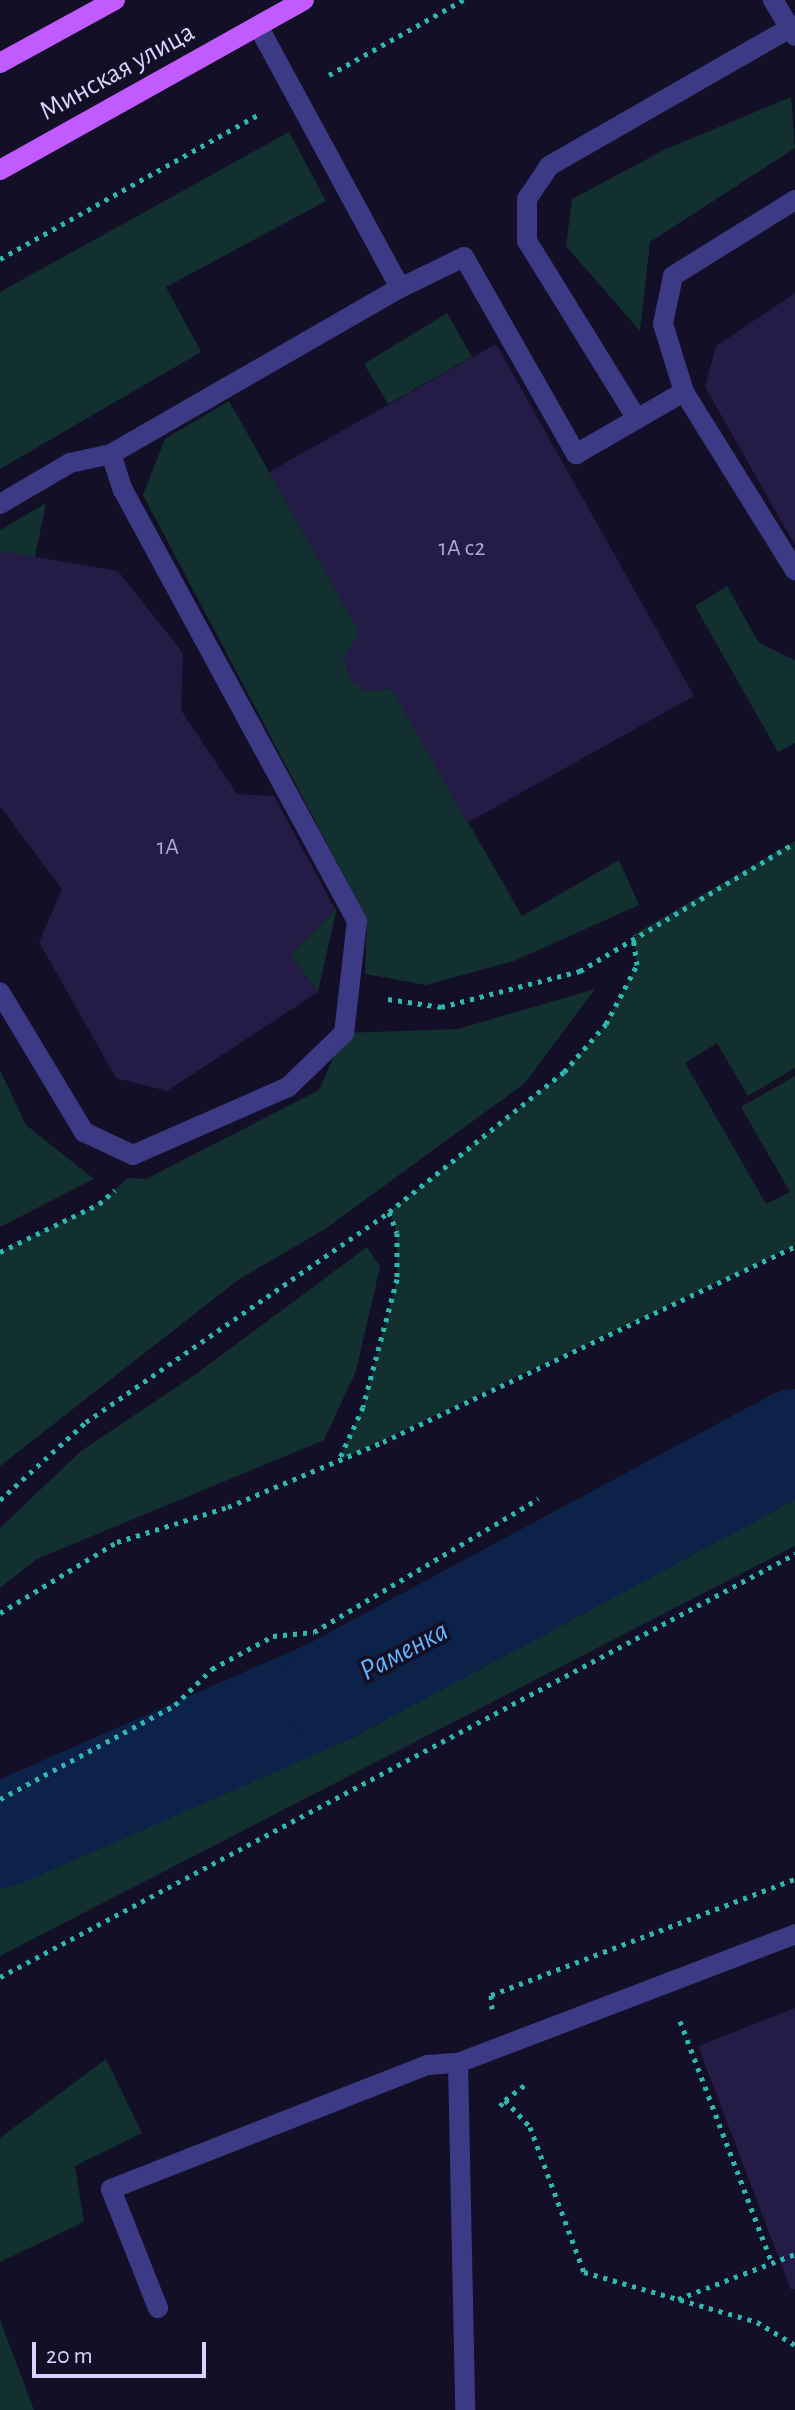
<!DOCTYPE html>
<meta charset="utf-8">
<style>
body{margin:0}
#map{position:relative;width:795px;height:2410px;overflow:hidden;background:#130f26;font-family:"Alegreya Sans",sans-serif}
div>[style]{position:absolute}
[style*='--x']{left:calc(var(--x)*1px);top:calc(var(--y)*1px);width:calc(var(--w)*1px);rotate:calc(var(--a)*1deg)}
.green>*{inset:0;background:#12302f}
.river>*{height:104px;margin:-52px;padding:0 52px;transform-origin:52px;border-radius:52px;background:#0c2248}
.building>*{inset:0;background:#241b47}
.path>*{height:5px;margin-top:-2.5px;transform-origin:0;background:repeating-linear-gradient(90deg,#2fb8b0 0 4px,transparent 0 10px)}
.minor>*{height:20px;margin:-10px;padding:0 10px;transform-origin:10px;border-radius:10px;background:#3d3a85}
.major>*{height:20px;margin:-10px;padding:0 10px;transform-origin:10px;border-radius:10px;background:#c25bff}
span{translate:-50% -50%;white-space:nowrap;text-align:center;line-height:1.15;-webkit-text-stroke:7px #130f26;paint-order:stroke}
.number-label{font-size:24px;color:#aca6d1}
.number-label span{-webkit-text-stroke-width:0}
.street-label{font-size:28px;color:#d9d4ff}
.water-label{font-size:30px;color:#62b6ff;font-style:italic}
.scale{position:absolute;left:32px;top:2342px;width:174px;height:36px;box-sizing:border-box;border:4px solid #d9d4ff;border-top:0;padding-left:10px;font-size:24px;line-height:28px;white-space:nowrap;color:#d9d4ff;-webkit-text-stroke:6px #130f26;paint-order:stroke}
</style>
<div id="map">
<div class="green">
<i style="clip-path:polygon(791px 97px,795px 148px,650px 242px,640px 331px,566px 246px,572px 199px,666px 149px)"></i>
<i style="clip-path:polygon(289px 132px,326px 201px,166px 287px,201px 352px,0 469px,0 292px)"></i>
<i style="clip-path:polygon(447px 313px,472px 357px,388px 404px,364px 364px)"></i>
<i style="clip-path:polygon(229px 401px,360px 633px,343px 658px,350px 679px,367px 691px,391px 688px,522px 916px,619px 860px,639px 905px,514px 961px,426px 985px,365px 974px,367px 919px,143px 495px,165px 439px)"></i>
<i style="clip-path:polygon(46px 503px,35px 557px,0 554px,0 530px)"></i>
<i style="clip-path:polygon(727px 586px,759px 643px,795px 660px,795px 743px,778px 752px,695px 606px)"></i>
<i style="clip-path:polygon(795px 841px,795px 1068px,748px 1096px,717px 1043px,685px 1063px,766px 1204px,790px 1192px,741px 1107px,795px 1076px,795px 1246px,338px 1461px,363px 1407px,397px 1279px,397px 1233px,389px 1212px,564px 1072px,606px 1024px,637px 965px,633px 935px)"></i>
<i style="clip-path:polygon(337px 907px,318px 992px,290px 955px)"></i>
<i style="clip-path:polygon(595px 989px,525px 1083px,325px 1229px,238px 1280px,0 1466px,0 1252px,99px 1204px,128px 1178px,146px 1179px,319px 1090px,344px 1033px,458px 1029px)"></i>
<i style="clip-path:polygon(0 1070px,26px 1125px,94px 1179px,0 1227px)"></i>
<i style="clip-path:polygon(367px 1247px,380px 1267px,356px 1371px,324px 1440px,37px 1559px,0 1588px,0 1528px,81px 1451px,196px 1374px)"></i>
<i style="clip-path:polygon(795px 1441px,795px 1546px,0 1956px,0 1836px,332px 1690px)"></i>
<i style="clip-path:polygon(106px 2059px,142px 2133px,75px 2166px,84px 2222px,0 2262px,0 2138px)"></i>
<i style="clip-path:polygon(0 2320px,34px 2410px,0 2410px)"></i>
</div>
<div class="river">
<i style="--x:0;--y:1836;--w:363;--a:-23.7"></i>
<i style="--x:332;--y:1690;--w:526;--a:-28.27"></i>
</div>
<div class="building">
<i style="clip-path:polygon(795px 293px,795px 545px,705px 387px,716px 346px)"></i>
<i style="clip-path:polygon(496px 344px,694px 696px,467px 823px,391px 688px,367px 691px,350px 680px,343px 658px,360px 633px,269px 472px)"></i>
<i style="clip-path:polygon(0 551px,118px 571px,183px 653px,181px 710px,237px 794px,274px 796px,335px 909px,290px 955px,318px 992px,167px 1091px,116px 1078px,39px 942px,62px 889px,0 806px)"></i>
<i style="clip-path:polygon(795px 2008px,795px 2289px,791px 2290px,698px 2046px)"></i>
</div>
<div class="path">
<i style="--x:329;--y:75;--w:154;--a:-29.2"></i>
<i style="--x:0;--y:259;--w:299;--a:-29.2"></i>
<i style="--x:388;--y:999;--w:54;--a:8.6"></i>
<i style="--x:441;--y:1007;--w:144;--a:-14.5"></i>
<i style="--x:580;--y:971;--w:250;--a:-30.8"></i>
<i style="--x:389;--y:1212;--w:224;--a:-38.7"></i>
<i style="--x:564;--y:1072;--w:64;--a:-48.8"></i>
<i style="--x:606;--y:1024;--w:67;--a:-62.3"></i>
<i style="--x:637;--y:965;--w:30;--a:-98"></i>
<i style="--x:0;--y:1252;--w:110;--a:-25.9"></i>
<i style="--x:99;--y:1204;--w:21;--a:-41"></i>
<i style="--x:0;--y:1500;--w:116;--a:-42.2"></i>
<i style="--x:86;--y:1422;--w:369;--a:-34.7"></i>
<i style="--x:389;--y:1212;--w:22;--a:69"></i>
<i style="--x:397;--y:1233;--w:46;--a:90"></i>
<i style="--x:397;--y:1279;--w:132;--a:104.9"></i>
<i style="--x:363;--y:1407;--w:58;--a:114.4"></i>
<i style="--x:0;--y:1613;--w:137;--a:-31.3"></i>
<i style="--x:117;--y:1542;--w:116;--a:-17.5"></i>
<i style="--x:228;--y:1507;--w:168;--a:-22.8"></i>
<i style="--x:383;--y:1442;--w:456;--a:-25.4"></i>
<i style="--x:0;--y:1799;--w:199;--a:-28.2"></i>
<i style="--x:175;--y:1705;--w:52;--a:-44.2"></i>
<i style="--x:212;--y:1669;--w:69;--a:-28.4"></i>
<i style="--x:273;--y:1636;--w:41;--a:-5.6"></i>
<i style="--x:314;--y:1632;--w:261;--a:-30.7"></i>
<i style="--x:0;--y:1977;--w:901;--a:-28.02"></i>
<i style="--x:492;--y:2009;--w:14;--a:-94"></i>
<i style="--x:491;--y:1995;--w:325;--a:-20.9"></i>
<i style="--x:680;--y:2021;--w:259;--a:69.2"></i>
<i style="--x:505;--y:2100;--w:26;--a:-37"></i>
<i style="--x:500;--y:2106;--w:8;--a:-50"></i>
<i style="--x:505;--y:2100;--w:37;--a:47"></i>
<i style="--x:530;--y:2127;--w:155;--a:69.6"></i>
<i style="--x:584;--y:2272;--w:180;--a:16.1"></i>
<i style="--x:757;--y:2322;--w:44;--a:31.2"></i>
<i style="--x:678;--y:2299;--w:125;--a:-21"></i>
</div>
<div class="minor">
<i style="--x:773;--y:0;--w:33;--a:59"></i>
<i style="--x:790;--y:28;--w:6;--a:-31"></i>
<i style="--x:258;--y:26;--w:298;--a:61.5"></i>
<i style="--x:795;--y:200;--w:144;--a:148.1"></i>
<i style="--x:673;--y:276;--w:49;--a:101.8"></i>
<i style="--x:663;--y:324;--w:71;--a:72.8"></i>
<i style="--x:684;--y:392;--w:210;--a:58.1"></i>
<i style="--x:637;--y:419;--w:209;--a:-121.7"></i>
<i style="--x:527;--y:241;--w:42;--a:-90"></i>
<i style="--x:527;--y:199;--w:40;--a:-56"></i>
<i style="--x:549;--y:166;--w:278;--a:-29.8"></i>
<i style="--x:790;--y:28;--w:9;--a:58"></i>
<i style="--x:111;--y:454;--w:333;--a:-29.9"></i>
<i style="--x:400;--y:288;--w:71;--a:-25.8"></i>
<i style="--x:464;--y:257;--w:227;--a:60.4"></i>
<i style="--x:576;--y:454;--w:125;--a:-29.9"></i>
<i style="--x:0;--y:504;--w:81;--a:-30.4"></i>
<i style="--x:70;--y:463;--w:42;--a:-12.4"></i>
<i style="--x:111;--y:454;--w:38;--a:72"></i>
<i style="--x:123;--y:490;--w:490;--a:61.5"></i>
<i style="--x:357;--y:921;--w:113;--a:96.6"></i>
<i style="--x:344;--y:1033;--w:78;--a:136"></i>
<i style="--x:288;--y:1087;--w:169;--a:156.3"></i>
<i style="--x:133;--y:1155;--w:54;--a:-154.9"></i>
<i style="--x:84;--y:1132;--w:163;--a:-121"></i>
<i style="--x:458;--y:2063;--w:347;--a:88.8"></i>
<i style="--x:158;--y:2308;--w:128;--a:-111.6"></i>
<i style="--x:111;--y:2189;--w:339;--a:-21.4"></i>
<i style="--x:427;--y:2065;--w:31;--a:-4"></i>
<i style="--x:458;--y:2063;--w:361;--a:-20.9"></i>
</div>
<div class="major">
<i style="--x:0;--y:63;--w:131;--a:-28.7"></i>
<i style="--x:0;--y:170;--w:348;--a:-29.2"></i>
</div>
<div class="number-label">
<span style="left:462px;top:549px">1А с2</span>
<span style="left:168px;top:848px">1А</span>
</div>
<div class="street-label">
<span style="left:117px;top:72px;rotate:-29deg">Минская улица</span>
</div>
<div class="water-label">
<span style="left:404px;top:1651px;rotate:-28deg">Раменка</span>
</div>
<div class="scale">20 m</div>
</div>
